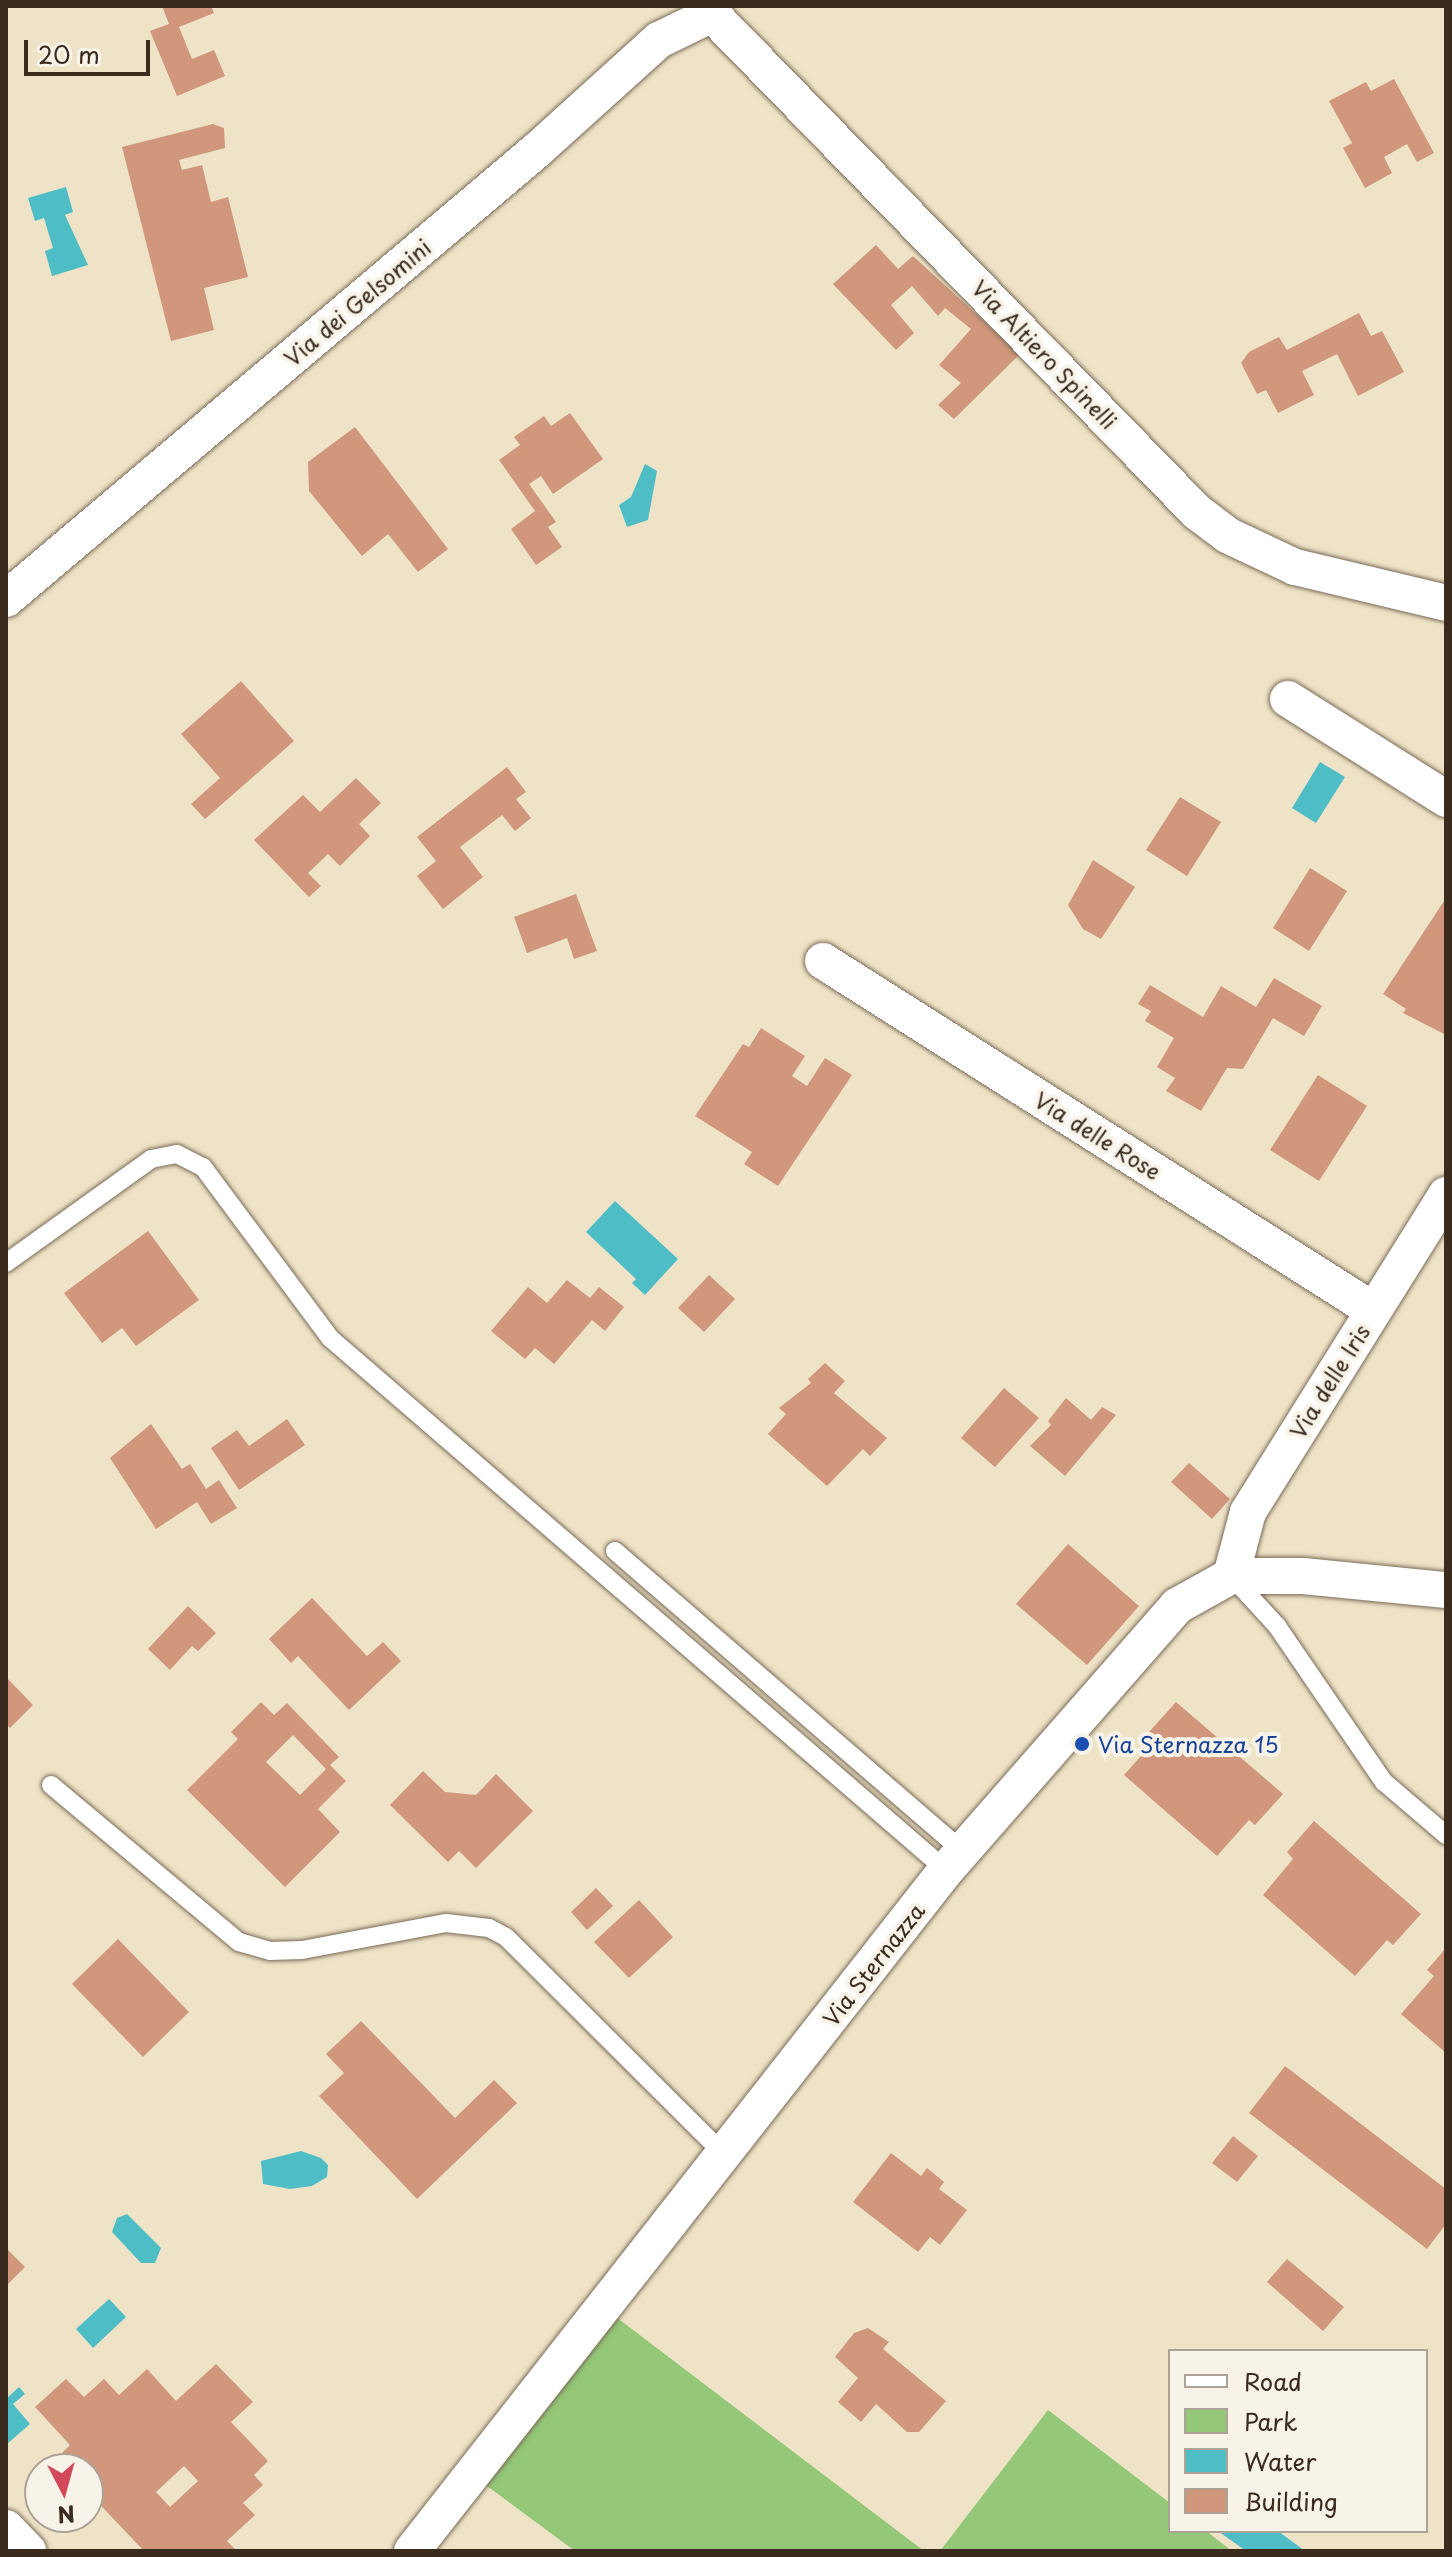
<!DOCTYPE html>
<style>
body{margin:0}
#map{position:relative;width:1452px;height:2557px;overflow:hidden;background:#eee3c6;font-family:"Playpen Sans",sans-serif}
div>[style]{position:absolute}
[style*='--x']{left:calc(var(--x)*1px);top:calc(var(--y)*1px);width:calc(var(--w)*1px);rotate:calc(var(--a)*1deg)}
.green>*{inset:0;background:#94c777}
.water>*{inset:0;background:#4fbdc6}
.building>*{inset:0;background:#d0977c}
.roads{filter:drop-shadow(0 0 2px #7a6b59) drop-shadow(0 0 2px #7a6b59)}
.service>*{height:18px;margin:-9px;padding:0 9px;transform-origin:9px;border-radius:9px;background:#fff}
.minor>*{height:36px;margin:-18px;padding:0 18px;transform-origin:18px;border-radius:18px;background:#fff}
.dots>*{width:22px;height:22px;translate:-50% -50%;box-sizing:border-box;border:4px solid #f7f3e8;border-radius:50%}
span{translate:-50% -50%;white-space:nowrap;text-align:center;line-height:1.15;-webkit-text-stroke:8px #f7f3e8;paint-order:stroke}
.street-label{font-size:22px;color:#3b2a1e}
.transit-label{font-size:22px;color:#164399}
.left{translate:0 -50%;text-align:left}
.frame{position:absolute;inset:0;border:8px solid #3b2a1e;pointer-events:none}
.legend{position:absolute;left:1168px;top:2349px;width:260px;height:184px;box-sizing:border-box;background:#f7f3e8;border:2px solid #aca397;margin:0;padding:10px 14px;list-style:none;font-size:24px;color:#3b2a1e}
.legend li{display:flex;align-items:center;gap:16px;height:40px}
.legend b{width:40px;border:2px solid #aca397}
.north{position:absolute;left:24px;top:2453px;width:80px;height:80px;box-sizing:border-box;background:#f7f3e8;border:2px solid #aca397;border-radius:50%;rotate:174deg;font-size:22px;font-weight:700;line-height:32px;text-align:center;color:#3b2a1e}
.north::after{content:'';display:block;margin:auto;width:28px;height:36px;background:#d1495b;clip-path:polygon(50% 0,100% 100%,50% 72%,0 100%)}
.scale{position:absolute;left:24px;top:40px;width:126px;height:36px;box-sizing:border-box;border:4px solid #3b2a1e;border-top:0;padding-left:10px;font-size:24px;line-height:28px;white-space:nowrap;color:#3b2a1e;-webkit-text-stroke:6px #f7f3e8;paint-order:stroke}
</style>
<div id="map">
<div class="green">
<i style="clip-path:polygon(616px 2317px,924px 2551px,575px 2551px,483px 2483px)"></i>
<i style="clip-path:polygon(1048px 2410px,1170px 2503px,1170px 2531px,1206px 2531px,1232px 2551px,940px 2551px)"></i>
</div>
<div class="water">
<i style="clip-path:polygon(66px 187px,73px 212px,65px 215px,88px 265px,52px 276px,45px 251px,53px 248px,44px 218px,35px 221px,28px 198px)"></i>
<i style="clip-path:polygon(645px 464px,657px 471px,648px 520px,627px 527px,619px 505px,631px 497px)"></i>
<i style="clip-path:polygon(1320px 762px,1345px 777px,1316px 823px,1292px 808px)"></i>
<i style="clip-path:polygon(615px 1201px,678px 1259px,645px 1295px,632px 1283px,636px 1279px,586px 1232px)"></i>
<i style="clip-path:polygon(301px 2151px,321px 2158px,328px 2165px,327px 2177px,312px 2186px,290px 2189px,263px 2184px,261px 2161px)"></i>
<i style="clip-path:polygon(127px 2214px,161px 2248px,155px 2263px,141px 2263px,112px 2232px,117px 2218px)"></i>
<i style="clip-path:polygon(109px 2299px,126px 2317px,93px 2348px,76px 2329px)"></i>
<i style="clip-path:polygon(19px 2387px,25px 2394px,13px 2404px,30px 2424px,7px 2444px,6px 2399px)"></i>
<i style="clip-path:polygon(1218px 2531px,1278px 2531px,1305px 2551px,1246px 2551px)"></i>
</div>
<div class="building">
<i style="clip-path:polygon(162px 6px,211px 6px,214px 13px,179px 27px,192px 59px,214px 50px,225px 76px,177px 96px,150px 31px,169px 24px)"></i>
<i style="clip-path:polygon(1394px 79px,1434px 153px,1417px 162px,1407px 144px,1384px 157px,1392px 173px,1365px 188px,1343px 148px,1352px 143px,1329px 101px,1366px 82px,1371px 91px)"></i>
<i style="clip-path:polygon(213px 124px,224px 128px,225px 148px,179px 160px,182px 170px,202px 165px,211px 202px,228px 197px,248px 277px,204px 288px,214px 330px,171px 341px,122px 147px)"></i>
<i style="clip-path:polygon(876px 245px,898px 269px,913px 256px,1020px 354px,954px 419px,938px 405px,961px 383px,939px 365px,971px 329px,945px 308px,938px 316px,912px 286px,891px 305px,914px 333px,896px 350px,833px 284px)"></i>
<i style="clip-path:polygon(1359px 313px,1371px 336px,1382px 331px,1404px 372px,1358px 396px,1337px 354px,1302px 371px,1314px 395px,1278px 413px,1266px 390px,1257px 394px,1241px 363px,1249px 352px,1279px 337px,1287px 350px)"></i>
<i style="clip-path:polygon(570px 413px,603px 459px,553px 494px,541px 476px,529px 484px,556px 522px,548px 527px,562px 547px,536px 565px,511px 529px,535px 511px,499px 460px,520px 445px,514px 437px,544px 416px,551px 426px)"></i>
<i style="clip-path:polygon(355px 427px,448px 549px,418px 572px,388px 534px,362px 556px,309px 491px,308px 462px)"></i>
<i style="clip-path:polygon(241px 681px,294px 741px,205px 819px,191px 804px,220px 778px,181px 734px)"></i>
<i style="clip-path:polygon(507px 767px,526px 792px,516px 799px,531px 818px,515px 831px,502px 815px,460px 847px,483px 877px,443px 909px,417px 876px,436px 861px,417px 837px)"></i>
<i style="clip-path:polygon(356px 778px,381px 803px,359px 824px,370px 836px,340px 866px,328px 854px,308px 873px,321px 886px,309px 897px,254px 840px,303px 795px,320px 812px)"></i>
<i style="clip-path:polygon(1180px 797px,1221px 822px,1187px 876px,1146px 850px)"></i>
<i style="clip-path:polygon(1093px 860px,1135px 887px,1101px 939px,1083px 929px,1068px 905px)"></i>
<i style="clip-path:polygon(1310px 868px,1347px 891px,1309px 951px,1273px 928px)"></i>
<i style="clip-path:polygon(576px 894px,597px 951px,574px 959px,567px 938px,527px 953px,514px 917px)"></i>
<i style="clip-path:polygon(1446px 898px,1446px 1035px,1403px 1013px,1406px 1009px,1383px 994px)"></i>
<i style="clip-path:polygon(1274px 978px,1322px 1006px,1304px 1036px,1273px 1018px,1243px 1069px,1227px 1068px,1201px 1111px,1166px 1091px,1175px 1078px,1157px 1067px,1174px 1038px,1145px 1021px,1151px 1011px,1138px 1004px,1150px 985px,1203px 1017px,1221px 986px,1256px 1007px)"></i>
<i style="clip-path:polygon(761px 1028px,805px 1056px,792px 1076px,807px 1086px,825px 1058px,852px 1075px,778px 1186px,744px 1164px,752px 1152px,695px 1116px,743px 1044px,749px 1047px)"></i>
<i style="clip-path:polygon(1318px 1075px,1367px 1106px,1319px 1181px,1270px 1150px)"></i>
<i style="clip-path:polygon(148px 1231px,199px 1300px,136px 1346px,122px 1328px,102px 1343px,64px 1293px)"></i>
<i style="clip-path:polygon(709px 1275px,735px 1299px,704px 1332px,678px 1308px)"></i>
<i style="clip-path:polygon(567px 1280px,590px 1298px,599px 1287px,624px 1307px,605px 1331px,592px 1320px,554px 1364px,535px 1348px,525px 1359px,491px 1331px,528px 1287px,547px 1303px)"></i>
<i style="clip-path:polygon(825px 1363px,845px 1381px,834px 1393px,887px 1438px,870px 1456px,863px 1449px,827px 1486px,768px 1434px,786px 1414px,779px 1408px,811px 1383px,808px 1379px)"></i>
<i style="clip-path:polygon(1004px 1388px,1039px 1418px,995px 1467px,961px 1438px)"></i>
<i style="clip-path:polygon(1066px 1398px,1091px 1420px,1102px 1407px,1116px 1415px,1065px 1476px,1030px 1446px,1051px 1425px,1048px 1421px)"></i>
<i style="clip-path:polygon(287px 1419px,305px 1445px,239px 1490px,211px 1448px,237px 1430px,249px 1446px)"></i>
<i style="clip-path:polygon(151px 1424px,182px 1469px,190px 1464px,206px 1489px,219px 1480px,237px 1508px,211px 1524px,197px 1502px,156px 1529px,110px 1458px)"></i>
<i style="clip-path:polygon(1189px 1463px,1230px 1499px,1212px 1519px,1171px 1482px)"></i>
<i style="clip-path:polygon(1068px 1544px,1139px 1606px,1087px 1665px,1016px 1604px)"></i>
<i style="clip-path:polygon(312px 1598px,367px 1656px,383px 1642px,401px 1661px,349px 1710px,298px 1656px,291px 1663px,269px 1639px)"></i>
<i style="clip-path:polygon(188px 1606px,216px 1633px,198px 1651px,192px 1646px,170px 1670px,148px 1649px)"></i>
<i style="clip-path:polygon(6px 1677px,33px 1705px,10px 1728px,6px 1724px)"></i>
<i style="clip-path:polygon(evenodd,261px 1702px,274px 1715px,287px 1703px,339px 1757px,330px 1765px,346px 1781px,318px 1809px,340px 1832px,285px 1887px,187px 1790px,238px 1739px,231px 1732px,261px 1702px,293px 1735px,326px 1769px,300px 1795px,266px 1762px,293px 1735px)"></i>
<i style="clip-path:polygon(1176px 1702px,1283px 1794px,1255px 1825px,1249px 1820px,1217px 1856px,1124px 1775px,1156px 1739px,1149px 1732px)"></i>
<i style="clip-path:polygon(423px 1771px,445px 1792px,476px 1795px,496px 1774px,533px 1811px,476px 1868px,459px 1851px,448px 1862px,390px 1805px)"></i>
<i style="clip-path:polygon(1314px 1821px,1421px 1914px,1393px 1945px,1387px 1940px,1355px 1976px,1263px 1895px,1293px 1859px,1287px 1852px)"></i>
<i style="clip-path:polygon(596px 1888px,613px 1906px,587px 1930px,571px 1912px)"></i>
<i style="clip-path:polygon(639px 1900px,673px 1937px,629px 1978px,594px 1942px)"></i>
<i style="clip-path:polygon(118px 1939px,189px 2012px,143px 2057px,72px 1984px)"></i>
<i style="clip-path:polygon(1446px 1948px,1446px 2053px,1401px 2014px,1434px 1976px,1427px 1970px)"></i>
<i style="clip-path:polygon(361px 2021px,455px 2118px,494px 2080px,517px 2103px,417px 2199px,319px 2096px,344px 2073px,326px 2054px)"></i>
<i style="clip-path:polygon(1285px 2066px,1446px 2189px,1446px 2224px,1427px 2249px,1249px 2113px)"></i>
<i style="clip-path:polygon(1233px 2136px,1258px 2156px,1237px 2182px,1212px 2163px)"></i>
<i style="clip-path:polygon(891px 2153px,921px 2176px,927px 2168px,944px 2182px,939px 2189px,967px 2210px,940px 2245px,930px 2237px,918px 2252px,853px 2202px)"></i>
<i style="clip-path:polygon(6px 2248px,25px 2267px,6px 2286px)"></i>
<i style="clip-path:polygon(1287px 2259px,1344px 2307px,1323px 2331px,1267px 2282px)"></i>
<i style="clip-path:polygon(868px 2328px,889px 2342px,883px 2349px,946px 2401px,919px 2432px,907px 2432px,876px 2404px,861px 2422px,838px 2402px,858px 2378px,835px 2357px,854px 2333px)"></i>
<i style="clip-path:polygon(evenodd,216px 2364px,253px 2402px,231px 2422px,268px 2461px,254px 2475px,263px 2485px,243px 2503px,255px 2515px,227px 2541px,237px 2551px,144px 2551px,88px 2492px,88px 2469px,67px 2469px,57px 2458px,70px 2445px,35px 2407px,66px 2379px,84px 2397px,104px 2379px,119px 2395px,147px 2369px,176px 2401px,216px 2364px,184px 2466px,198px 2481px,170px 2507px,156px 2492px,184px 2466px)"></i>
</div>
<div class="roads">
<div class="service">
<i style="--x:6;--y:1263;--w:178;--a:-35.6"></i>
<i style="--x:151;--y:1159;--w:26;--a:-11"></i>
<i style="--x:177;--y:1154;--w:29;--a:27"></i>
<i style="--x:203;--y:1167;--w:213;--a:53.4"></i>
<i style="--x:330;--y:1338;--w:814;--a:40.82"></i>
<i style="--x:615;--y:1551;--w:459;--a:40.8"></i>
<i style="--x:1232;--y:1577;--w:67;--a:47.4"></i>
<i style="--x:1277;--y:1626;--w:189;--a:55.6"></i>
<i style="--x:1384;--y:1782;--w:82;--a:40.5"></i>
<i style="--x:51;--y:1785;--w:245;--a:39.9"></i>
<i style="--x:239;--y:1942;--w:32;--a:16"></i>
<i style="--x:270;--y:1951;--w:32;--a:-2"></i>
<i style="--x:302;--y:1950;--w:147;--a:-10.6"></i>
<i style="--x:446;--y:1923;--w:43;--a:6.6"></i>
<i style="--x:489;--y:1928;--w:19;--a:28"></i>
<i style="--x:506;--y:1937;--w:308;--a:44.9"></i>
</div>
<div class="minor">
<i style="--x:704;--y:6;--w:706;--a:45.75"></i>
<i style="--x:1197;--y:512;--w:38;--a:37"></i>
<i style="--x:1227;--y:535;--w:75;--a:25.2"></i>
<i style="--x:1295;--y:567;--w:155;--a:13.4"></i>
<i style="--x:6;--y:599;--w:694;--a:-40.21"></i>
<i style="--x:536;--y:151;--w:166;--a:-42.1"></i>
<i style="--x:659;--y:40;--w:59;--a:-26.1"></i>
<i style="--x:1288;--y:699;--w:187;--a:32.3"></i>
<i style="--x:823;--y:961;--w:651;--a:32.4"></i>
<i style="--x:1231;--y:1576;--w:66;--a:-75.1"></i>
<i style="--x:1248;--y:1512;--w:374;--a:-58"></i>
<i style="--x:6;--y:2528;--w:32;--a:46"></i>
<i style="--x:412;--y:2551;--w:865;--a:-51.9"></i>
<i style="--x:946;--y:1870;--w:351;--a:-48.8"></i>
<i style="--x:1177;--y:1606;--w:62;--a:-29.1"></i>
<i style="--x:1231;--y:1576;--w:72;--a:0"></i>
<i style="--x:1303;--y:1576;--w:144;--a:5.6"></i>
</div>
</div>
<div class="dots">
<i style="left:1082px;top:1744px;background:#1a4fb4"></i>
</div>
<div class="street-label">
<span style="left:357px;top:302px;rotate:-40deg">Via dei Gelsomini</span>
<span style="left:1045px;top:354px;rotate:46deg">Via Altiero Spinelli</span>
<span style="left:1098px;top:1135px;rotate:32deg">Via delle Rose</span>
<span style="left:1329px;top:1381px;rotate:-58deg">Via delle Iris</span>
<span style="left:873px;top:1964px;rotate:-52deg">Via Sternazza</span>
</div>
<div class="transit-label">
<span class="left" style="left:1098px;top:1744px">Via Sternazza 15</span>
</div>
<div class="frame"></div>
<ul class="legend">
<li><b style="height:10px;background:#fff"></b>Road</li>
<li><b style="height:22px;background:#94c777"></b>Park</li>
<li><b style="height:22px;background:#4fbdc6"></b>Water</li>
<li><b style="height:22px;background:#d0977c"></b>Building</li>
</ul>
<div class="north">N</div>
<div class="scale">20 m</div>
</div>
